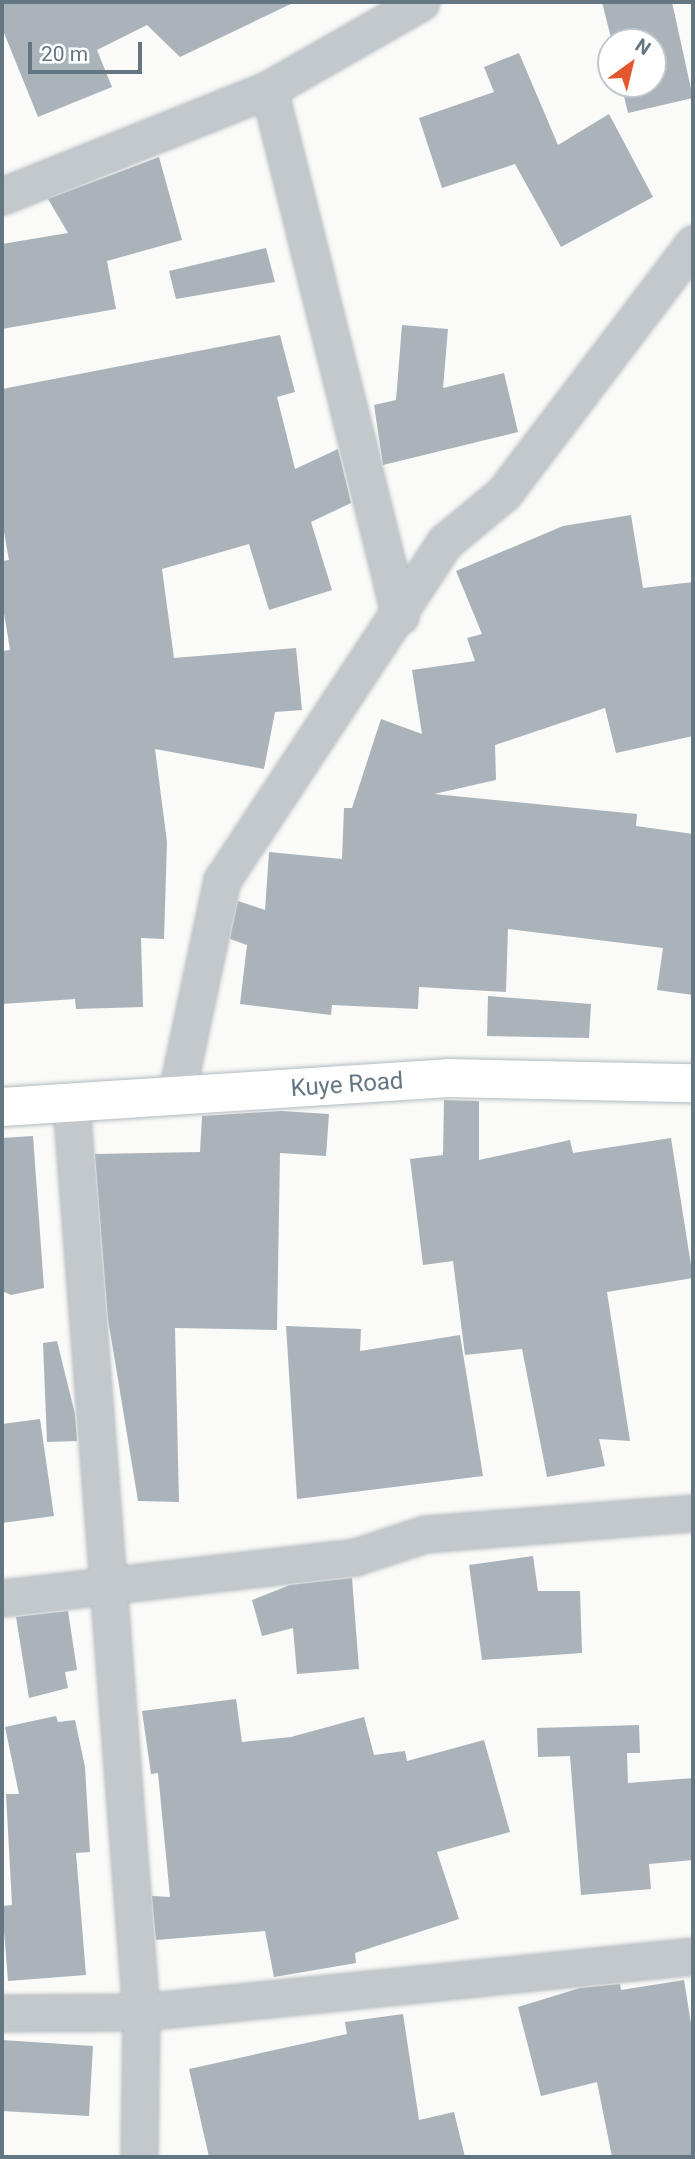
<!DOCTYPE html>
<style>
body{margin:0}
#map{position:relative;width:695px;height:2159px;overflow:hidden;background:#fafaf8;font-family:Roboto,sans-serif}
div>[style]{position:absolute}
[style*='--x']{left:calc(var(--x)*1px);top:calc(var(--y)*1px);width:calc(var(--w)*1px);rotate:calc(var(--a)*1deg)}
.building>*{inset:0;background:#aab3b9}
.roads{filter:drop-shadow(0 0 2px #b3babf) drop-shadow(0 0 2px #b3babf)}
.street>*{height:35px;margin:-17.5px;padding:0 17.5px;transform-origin:17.5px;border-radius:17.5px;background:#c3c8cc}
.secondary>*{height:38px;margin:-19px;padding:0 19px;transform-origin:19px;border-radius:19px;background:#fff}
span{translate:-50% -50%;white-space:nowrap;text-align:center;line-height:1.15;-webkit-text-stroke:7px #fff;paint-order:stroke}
.street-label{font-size:24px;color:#657683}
.frame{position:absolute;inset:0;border:4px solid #657683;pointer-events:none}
.north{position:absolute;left:597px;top:28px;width:70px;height:70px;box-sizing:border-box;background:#fff;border:2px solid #c1c8cd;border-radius:50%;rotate:34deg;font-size:19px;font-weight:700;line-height:28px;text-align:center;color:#657683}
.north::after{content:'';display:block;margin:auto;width:24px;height:32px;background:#e4572e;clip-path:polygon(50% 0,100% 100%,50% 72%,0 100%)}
.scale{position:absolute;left:28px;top:42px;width:114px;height:32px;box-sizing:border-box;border:4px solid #657683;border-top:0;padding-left:9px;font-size:21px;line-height:24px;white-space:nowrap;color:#657683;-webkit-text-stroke:5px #fff;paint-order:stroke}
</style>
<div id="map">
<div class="building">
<i style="clip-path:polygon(2px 2px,295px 2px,180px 57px,147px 25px,97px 50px,112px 87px,38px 117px,2px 28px)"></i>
<i style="clip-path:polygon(602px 2px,672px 2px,693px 98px,628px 113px,621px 84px,653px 84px,653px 42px,612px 42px)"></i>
<i style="clip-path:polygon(519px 53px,558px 145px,609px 114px,653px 197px,561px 247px,515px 164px,442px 188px,419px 118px,494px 92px,484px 67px)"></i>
<i style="clip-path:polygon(159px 157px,182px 240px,107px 261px,116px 309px,2px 329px,2px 244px,68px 233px,48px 199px)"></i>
<i style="clip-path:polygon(266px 248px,275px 282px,176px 299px,169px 271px)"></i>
<i style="clip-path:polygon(402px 325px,448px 329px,443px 388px,504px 373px,518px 432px,383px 465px,374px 405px,396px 400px)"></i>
<i style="clip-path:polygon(280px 335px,295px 392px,277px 397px,295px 469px,338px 449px,351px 503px,311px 522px,332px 590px,269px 610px,249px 544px,162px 569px,174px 658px,296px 648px,302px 710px,275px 712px,264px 769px,155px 749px,167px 842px,164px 939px,141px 938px,143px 1007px,76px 1009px,75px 999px,2px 1004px,2px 651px,10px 650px,2px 601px,2px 561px,9px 560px,2px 521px,2px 389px)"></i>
<i style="clip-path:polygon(631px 515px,643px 588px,693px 582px,693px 736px,616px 753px,605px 708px,495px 745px,496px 780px,434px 794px,637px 814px,636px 826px,693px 834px,693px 995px,657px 990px,663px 948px,508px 929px,506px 992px,419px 987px,418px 1009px,332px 1005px,331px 1015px,240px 1004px,247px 945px,230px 939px,238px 901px,265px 910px,269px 852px,342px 859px,344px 808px,352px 808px,381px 719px,422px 734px,412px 670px,475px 661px,467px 638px,482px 634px,456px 571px,563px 526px)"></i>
<i style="clip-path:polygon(488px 996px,591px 1004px,589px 1038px,487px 1036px)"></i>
<i style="clip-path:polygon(444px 1100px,479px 1101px,479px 1160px,570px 1140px,573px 1153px,671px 1138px,693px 1278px,607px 1292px,630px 1441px,599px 1439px,605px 1466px,547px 1477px,522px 1349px,465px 1355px,453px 1261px,423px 1265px,410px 1159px,443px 1155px)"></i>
<i style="clip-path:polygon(281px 1111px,329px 1114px,326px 1156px,280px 1153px,277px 1330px,175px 1328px,179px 1502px,138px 1501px,108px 1319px,95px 1154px,200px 1152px,202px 1116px)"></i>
<i style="clip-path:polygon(33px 1136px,44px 1288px,11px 1295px,2px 1291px,2px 1138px)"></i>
<i style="clip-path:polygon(286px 1326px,361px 1329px,360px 1351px,460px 1335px,483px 1476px,297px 1499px)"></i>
<i style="clip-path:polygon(57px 1341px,75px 1414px,77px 1441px,47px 1442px,43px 1343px)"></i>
<i style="clip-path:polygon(40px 1419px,54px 1516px,2px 1523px,2px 1424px)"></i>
<i style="clip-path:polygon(533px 1556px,538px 1591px,580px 1591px,582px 1653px,482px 1660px,469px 1565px)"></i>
<i style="clip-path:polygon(352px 1578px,359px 1669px,297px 1674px,293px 1628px,262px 1636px,252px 1600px,290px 1585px)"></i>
<i style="clip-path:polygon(68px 1611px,77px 1670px,65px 1672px,68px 1688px,29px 1698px,16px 1617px)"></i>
<i style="clip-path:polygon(236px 1699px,242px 1742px,291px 1737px,364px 1717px,374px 1755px,405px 1751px,407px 1761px,484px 1740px,510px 1832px,437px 1852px,459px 1919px,355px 1953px,356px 1963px,274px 1977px,265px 1931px,156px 1940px,152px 1896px,170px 1897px,158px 1773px,151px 1774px,142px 1711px)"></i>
<i style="clip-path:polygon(56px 1716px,58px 1722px,75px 1720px,85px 1767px,90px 1852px,76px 1853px,86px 1975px,8px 1981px,2px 1906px,12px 1905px,6px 1794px,19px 1794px,5px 1727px)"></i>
<i style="clip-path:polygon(639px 1725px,640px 1753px,627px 1753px,628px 1783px,693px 1778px,693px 1860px,649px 1864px,651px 1889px,581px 1895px,570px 1756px,538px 1757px,537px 1728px)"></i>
<i style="clip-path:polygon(684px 1980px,693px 2036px,693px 2157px,612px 2157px,597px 2082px,541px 2096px,518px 2007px,580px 1988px,620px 1984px,621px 1990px)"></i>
<i style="clip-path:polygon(403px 2014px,419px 2120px,454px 2112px,465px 2157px,209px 2157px,189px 2069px,347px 2034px,345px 2022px)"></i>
<i style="clip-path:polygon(2px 2040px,93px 2046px,89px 2116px,2px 2111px)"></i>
</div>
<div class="roads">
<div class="street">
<i style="--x:269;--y:89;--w:543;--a:76.04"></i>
<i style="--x:2;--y:196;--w:288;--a:-21.8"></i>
<i style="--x:269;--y:89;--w:175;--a:-29.8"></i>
<i style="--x:176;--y:1096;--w:221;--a:-78"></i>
<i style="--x:222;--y:880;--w:405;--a:-56.6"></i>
<i style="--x:445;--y:542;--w:77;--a:-39.7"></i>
<i style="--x:504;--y:493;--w:313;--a:-52.8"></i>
<i style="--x:71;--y:1103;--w:912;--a:85.6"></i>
<i style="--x:141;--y:2012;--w:145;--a:90.8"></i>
<i style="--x:2;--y:1598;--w:355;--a:-6.6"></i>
<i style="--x:355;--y:1557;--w:74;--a:-18.2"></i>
<i style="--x:425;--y:1534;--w:269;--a:-4.5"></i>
<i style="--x:2;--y:2013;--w:139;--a:-0.4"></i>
<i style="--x:141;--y:2012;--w:555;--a:-5.79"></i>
</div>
<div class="secondary">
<i style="--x:2;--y:1107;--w:447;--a:-3.7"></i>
<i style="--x:448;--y:1078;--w:245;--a:1.2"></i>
</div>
</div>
<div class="street-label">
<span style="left:347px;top:1085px;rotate:-4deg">Kuye Road</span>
</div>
<div class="frame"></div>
<div class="north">N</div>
<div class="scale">20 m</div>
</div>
